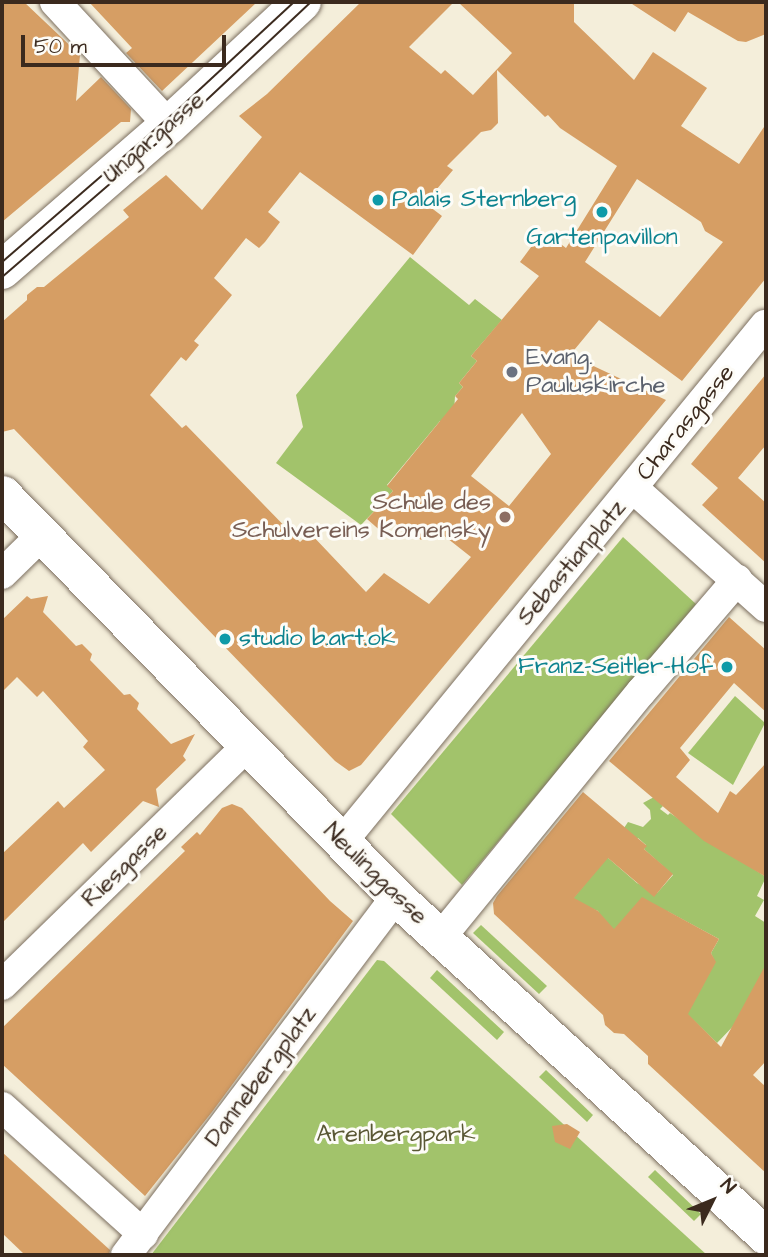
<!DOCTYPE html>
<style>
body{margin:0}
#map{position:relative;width:768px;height:1257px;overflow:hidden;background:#f4eeda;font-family:"Architects Daughter",sans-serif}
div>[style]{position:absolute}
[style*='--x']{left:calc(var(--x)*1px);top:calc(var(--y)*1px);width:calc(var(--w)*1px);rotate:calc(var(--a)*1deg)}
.green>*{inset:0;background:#a2c36b}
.building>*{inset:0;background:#d69e64}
.roads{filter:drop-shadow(0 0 2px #7c6f60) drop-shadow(0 0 2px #7c6f60)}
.minor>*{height:30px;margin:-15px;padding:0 15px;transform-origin:15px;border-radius:15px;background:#fff}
.tertiary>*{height:37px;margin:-18.5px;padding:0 18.5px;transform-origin:18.5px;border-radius:18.5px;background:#fff}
.secondary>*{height:38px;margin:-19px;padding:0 19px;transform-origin:19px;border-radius:19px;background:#fff}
.tram>*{height:2px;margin:-1px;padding:0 1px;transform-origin:1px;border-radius:1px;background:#3b2a1e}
.dots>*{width:19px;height:19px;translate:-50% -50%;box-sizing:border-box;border:4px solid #fdfcf7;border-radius:50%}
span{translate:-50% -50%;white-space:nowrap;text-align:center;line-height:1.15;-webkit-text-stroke:6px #fdfcf7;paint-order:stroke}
.street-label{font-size:24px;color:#3b2a1e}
.culture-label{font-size:24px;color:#0d838f}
.left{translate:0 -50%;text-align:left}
.right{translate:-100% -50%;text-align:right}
.worship-label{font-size:24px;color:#5b616d}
.education-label{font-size:24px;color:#785e54}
.park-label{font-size:24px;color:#5a5835}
.frame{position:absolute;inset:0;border:4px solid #3b2a1e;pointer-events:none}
.north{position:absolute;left:677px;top:1166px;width:70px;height:70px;-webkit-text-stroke:5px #fdfcf7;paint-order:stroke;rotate:47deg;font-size:19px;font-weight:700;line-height:28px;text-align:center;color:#3b2a1e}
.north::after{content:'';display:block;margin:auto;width:24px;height:32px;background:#3b2a1e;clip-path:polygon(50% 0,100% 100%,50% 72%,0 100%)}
.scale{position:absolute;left:21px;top:35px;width:205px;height:32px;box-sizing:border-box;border:4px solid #3b2a1e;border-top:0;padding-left:9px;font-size:21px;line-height:24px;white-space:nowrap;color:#3b2a1e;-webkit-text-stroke:5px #fdfcf7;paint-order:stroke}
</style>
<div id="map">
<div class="green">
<i style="clip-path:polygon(410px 257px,469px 305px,475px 299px,502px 320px,471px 356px,477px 361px,459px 383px,463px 387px,455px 396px,453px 430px,440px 421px,387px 485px,393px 491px,361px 525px,276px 463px,303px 427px,296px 395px)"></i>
<i style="clip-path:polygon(623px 537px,696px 604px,462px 885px,391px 814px)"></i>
<i style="clip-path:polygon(735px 696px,765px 723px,733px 785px,688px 753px)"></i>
<i style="clip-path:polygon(654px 797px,663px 806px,660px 809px,668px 815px,670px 813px,766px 877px,757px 896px,764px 900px,755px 916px,766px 923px,766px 980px,740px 1019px,717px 1043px,685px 1012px,715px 962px,711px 953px,719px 939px,667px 911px,608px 936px,598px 911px,571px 901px,607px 857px,637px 883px,657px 893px,673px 875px,644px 849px,646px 845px,638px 838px,634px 841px,624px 828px,628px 822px,643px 827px,651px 819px,650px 810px,643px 803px)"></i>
<i style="clip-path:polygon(481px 925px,547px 986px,539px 994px,473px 933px)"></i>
<i style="clip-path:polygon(377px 960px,384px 961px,707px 1255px,151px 1255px)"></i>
<i style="clip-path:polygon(437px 970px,504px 1032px,497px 1040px,430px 978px)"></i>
<i style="clip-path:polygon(546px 1070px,593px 1115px,587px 1122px,539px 1077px)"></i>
<i style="clip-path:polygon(655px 1170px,701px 1214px,694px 1221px,648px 1177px)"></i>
</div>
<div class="building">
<i style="clip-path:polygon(2px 2px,24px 2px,80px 55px,76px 101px,101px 77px,131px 109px,130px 122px,121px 122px,2px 222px)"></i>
<i style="clip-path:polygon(89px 2px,257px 2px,162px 91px,126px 53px,132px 48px)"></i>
<i style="clip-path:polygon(evenodd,361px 2px,454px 2px,409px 47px,441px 74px,445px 70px,473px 95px,512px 53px,458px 2px,574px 2px,574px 22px,634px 80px,653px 52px,707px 88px,681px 126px,739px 164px,766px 124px,766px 278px,682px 381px,599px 320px,570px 355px,666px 400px,361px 765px,349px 771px,335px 761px,14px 429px,2px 432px,2px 322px,27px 300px,27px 295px,37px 287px,44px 287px,129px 217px,123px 210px,166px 175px,202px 210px,262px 137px,239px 116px,267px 94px,361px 2px,497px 70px,545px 117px,548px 115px,560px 128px,617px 166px,566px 248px,558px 242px,554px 246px,540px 235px,520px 262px,539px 276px,471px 356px,477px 361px,459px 383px,463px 387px,455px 396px,458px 399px,387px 486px,393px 491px,367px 519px,383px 533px,393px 521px,404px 531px,407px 527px,421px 540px,433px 527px,471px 557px,429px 604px,384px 573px,366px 592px,310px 533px,300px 542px,186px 425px,182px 428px,150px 395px,181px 357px,186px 361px,199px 345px,194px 341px,232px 295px,214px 278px,246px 238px,259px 248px,265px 242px,280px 222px,268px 212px,300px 172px,413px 255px,442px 216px,425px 203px,453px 170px,447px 166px,481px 132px,491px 130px,498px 123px,497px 70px,361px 2px,637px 179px,701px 222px,705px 231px,723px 242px,660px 317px,585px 262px,637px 179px,361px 2px,522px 413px,551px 454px,509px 506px,471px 476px,522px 413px)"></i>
<i style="clip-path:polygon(629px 2px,766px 2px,766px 34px,746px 42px,738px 41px,688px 12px,675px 32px)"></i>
<i style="clip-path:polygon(766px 374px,766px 445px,738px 478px,766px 503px,766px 563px,702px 505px,718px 488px,691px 464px)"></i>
<i style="clip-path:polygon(27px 596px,31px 599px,48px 596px,43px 612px,76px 646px,82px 644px,92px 654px,90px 660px,124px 695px,130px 694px,139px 703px,137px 709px,171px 744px,195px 734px,183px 756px,186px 760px,156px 789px,159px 807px,143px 801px,91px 852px,83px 843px,2px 923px,2px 854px,58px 801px,64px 808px,105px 770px,83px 747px,88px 741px,43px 691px,37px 697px,17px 677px,2px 692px,2px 620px)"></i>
<i style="clip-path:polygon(729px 617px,766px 650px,766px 712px,734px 683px,680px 748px,690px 760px,676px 777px,718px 813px,730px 791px,736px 795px,766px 763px,766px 877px,704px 841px,609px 761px)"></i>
<i style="clip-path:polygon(583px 792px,647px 846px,644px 849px,673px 874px,654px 897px,608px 858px,574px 898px,598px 911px,614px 929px,642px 897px,719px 939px,711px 953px,716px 962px,688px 1014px,721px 1047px,766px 964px,766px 1061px,753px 1075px,766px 1087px,766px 1173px,648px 1064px,648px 1056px,624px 1034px,614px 1033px,605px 1025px,603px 1015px,494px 914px,493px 903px,497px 896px)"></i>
<i style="clip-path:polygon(232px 804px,242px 808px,330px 901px,353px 921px,212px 1112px,145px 1196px,2px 1064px,2px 1028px,185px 851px,181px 847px,197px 832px,200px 835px,222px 808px)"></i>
<i style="clip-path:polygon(567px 1124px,580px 1132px,570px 1149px,555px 1142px,552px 1126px)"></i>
<i style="clip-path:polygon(2px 1152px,110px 1250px,109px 1255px,25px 1255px,2px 1233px)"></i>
</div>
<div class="roads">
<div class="minor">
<i style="--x:55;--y:2;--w:168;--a:47.2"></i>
<i style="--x:634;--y:489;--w:177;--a:41.8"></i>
<i style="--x:2;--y:574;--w:54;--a:-44.3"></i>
<i style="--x:342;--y:842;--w:668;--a:-50.71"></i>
<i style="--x:441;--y:937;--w:316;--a:-50.8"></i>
<i style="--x:641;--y:692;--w:148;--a:-49.4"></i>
<i style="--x:2;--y:985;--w:342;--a:-44.3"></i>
<i style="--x:2;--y:1107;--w:190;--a:42"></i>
<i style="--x:126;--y:1255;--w:448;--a:-53"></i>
</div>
<div class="tertiary">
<i style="--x:2;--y:494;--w:564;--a:45.65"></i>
<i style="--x:396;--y:897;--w:502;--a:42.5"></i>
</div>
<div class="secondary">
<i style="--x:2;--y:270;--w:221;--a:-41"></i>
<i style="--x:169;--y:125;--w:181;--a:-42.8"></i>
</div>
</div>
<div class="tram">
<i style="--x:2;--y:262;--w:225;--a:-40.9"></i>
<i style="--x:172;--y:115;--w:166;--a:-42.8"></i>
<i style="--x:2;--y:277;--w:259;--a:-40.8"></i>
<i style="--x:198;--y:108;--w:155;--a:-43.2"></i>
</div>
<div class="dots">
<i style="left:378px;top:200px;background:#0f9aa8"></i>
<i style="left:602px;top:212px;background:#0f9aa8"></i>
<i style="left:512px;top:372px;background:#6b7280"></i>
<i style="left:505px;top:517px;background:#8d6e63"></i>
<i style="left:225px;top:639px;background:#0f9aa8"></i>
<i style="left:727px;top:667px;background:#0f9aa8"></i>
</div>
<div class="street-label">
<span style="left:154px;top:138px;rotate:-41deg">Ungargasse</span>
<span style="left:686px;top:423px;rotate:-51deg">Charasgasse</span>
<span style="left:572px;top:563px;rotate:-50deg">Sebastianplatz</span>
<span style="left:125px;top:866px;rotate:-44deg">Riesgasse</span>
<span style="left:375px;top:874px;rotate:44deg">Neulinggasse</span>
<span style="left:261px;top:1077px;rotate:-53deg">Dannebergplatz</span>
</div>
<div class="culture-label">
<span class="left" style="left:392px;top:200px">Palais Sternberg</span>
<span style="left:602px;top:238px">Gartenpavillon</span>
<span class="left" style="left:239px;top:639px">studio b.art.ok</span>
<span class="right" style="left:713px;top:667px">Franz-Seitler-Hof</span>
</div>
<div class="worship-label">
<span class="left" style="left:526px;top:372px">Evang.<br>Pauluskirche</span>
</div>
<div class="education-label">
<span class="right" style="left:491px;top:517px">Schule des<br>Schulvereins Komensky</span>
</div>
<div class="park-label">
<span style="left:396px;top:1135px">Arenbergpark</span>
</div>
<div class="frame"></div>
<div class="north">N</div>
<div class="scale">50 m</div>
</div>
